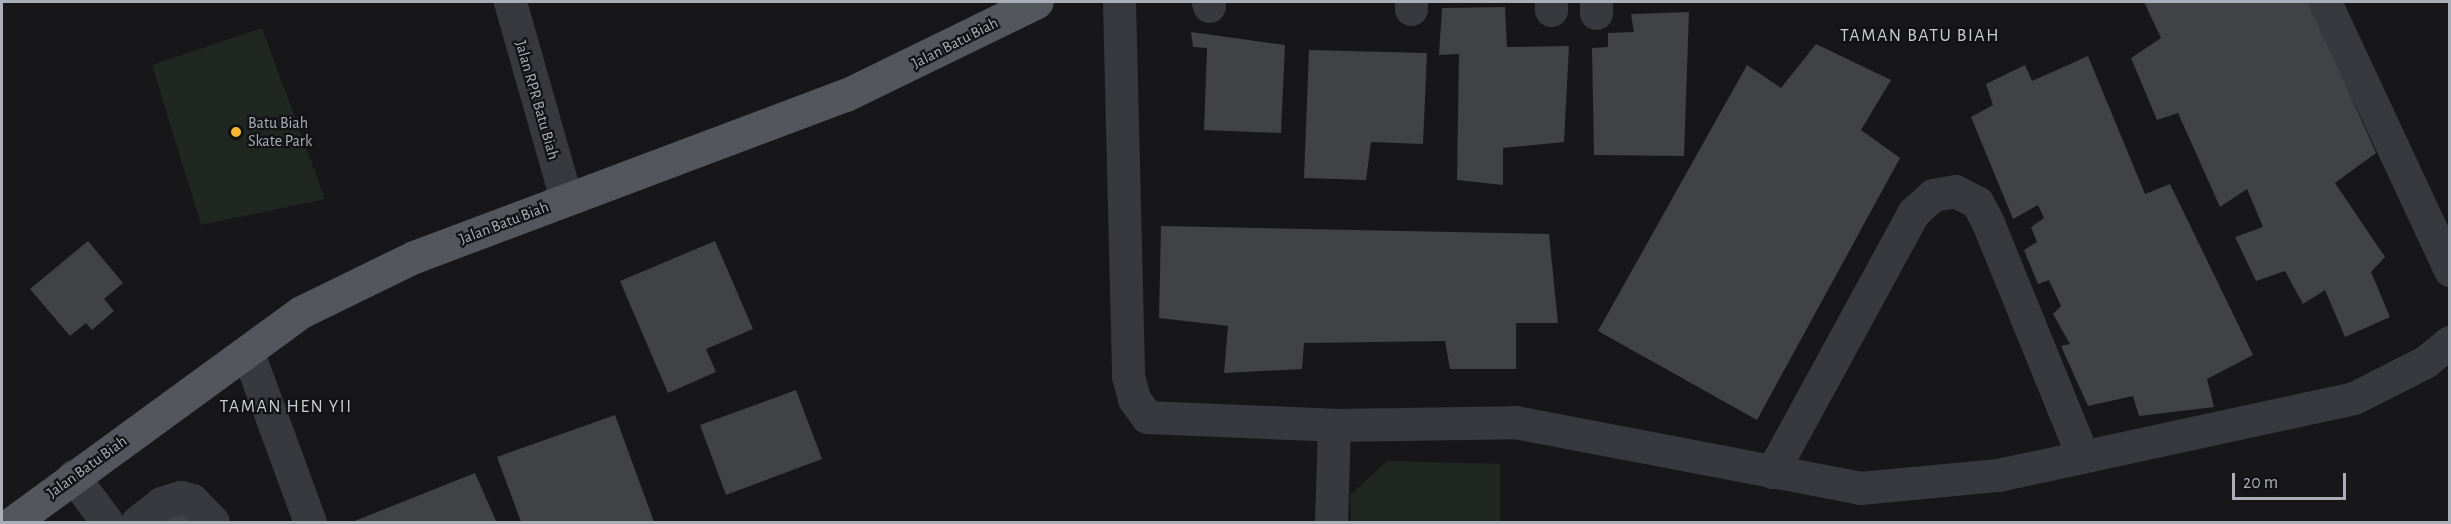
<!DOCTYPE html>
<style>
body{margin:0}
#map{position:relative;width:2451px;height:524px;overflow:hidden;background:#171719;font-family:"Alegreya Sans",sans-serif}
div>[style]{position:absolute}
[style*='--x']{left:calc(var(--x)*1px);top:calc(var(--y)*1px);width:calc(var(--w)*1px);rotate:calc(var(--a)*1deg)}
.green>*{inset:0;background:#1f2720}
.building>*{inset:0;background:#414246}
.minor>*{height:33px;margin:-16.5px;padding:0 16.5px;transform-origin:16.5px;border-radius:16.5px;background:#38393e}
.major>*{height:33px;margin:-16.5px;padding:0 16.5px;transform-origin:16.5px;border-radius:16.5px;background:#54565d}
.dots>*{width:16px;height:16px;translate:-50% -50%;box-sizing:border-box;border:3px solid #121214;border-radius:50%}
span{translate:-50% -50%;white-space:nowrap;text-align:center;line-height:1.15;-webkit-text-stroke:4.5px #121214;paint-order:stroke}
.street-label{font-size:16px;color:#a9aeb9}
.poi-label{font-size:16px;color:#a9aeb9}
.left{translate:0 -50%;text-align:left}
.neighbourhood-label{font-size:18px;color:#cacdd5;letter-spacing:1.5px}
.frame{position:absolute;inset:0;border:3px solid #a9aeb9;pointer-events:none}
.scale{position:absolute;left:2232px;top:473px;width:114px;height:27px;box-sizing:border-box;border:3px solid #a9aeb9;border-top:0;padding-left:8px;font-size:18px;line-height:21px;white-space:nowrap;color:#a9aeb9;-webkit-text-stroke:4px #121214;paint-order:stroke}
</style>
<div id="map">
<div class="green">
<i style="clip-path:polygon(262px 28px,325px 199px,201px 225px,152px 65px)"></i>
<i style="clip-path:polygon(1387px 461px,1500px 464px,1500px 522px,1351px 522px,1350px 495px)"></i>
</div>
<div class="building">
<i style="clip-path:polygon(2144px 2px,2309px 2px,2376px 153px,2335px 183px,2385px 257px,2371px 272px,2390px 317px,2345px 337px,2325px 290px,2303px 304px,2285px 271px,2256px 281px,2235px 237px,2263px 227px,2247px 189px,2220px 207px,2178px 113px,2157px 120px,2131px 58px,2161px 38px)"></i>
<i style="clip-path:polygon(1505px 7px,1507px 47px,1569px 46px,1564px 142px,1503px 148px,1503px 185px,1457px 180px,1459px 54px,1439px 55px,1442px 8px)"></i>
<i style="clip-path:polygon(1689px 12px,1684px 156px,1594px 155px,1592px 48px,1608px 47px,1608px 33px,1634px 32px,1631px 14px)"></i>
<i style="clip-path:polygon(1191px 32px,1285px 45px,1281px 133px,1204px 130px,1207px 48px,1193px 47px)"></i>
<i style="clip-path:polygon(1816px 44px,1891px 80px,1861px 130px,1900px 158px,1757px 420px,1598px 331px,1747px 65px,1781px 88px)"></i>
<i style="clip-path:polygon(1309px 50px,1427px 53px,1423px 144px,1371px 142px,1366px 180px,1304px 178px)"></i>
<i style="clip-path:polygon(2088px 56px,2145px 194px,2170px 184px,2253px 355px,2207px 379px,2214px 407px,2139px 416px,2133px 396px,2088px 406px,2061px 346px,2070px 344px,2053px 314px,2061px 306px,2049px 280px,2038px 284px,2024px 250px,2037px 242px,2031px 227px,2044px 218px,2038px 205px,2013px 219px,1971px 117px,1993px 105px,1986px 84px,2025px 65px,2032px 81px)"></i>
<i style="clip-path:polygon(1161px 226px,1549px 234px,1558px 323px,1516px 323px,1516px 369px,1450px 369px,1445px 341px,1304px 343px,1302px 369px,1224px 373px,1228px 326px,1159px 318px)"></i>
<i style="clip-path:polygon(88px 241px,123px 283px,104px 299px,114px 311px,92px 330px,86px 323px,70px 336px,30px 289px)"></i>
<i style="clip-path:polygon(715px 241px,753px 329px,706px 349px,716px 372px,668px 393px,620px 281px)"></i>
<i style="clip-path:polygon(796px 390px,822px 459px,726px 495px,700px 425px)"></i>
<i style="clip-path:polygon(615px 415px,654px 522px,521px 522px,497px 457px)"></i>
<i style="clip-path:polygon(475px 473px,496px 521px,492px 522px,352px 522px)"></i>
<i style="clip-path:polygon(178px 507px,198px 522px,159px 522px)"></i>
</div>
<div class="minor">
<i style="--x:510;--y:2;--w:204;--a:74.1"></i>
<i style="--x:1119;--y:2;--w:374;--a:88.6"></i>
<i style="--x:1128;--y:376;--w:24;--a:75"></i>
<i style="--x:1134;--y:399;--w:22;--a:54"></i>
<i style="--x:1147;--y:417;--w:187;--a:2.4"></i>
<i style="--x:1334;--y:425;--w:181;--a:-0.9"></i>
<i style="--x:1515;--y:422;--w:351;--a:10.8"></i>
<i style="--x:1860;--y:488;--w:139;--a:-5.4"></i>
<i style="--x:1998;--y:475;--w:364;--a:-12.2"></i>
<i style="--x:2354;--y:398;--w:80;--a:-26.9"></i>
<i style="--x:2425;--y:362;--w:32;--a:-39"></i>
<i style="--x:1208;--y:2;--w:4;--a:76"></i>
<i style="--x:1411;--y:2;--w:7;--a:90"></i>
<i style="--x:1551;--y:2;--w:8;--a:90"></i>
<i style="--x:2325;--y:2;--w:296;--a:65"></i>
<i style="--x:1596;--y:13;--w:11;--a:-90"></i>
<i style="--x:248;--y:353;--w:180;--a:69.9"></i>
<i style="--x:1772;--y:472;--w:295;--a:-61.4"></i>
<i style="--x:1913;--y:213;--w:27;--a:-42"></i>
<i style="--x:1933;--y:195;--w:22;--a:-10"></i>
<i style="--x:1955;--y:191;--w:25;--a:27"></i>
<i style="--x:1977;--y:202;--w:24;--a:62"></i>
<i style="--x:1988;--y:223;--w:249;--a:67.9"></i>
<i style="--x:73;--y:476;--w:57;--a:53.5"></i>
<i style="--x:137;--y:522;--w:31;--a:-38"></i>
<i style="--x:161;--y:503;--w:21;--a:-17"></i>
<i style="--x:181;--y:497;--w:11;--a:15"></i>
<i style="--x:192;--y:500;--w:30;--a:46"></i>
<i style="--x:1331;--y:522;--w:97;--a:-88.2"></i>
</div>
<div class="major">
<i style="--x:13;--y:522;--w:356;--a:-36.1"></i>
<i style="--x:301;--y:312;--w:126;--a:-26"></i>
<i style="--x:414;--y:257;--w:461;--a:-20.6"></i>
<i style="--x:846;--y:95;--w:212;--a:-26"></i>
</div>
<div class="dots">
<i style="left:236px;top:132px;background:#f5b634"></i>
</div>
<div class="street-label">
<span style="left:955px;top:43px;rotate:-27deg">Jalan Batu Biah</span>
<span style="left:537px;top:100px;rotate:74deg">Jalan RPR Batu Biah</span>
<span style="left:504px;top:223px;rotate:-21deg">Jalan Batu Biah</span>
<span style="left:87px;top:467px;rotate:-36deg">Jalan Batu Biah</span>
</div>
<div class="poi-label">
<span class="left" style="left:248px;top:132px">Batu Biah<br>Skate Park</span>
</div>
<div class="neighbourhood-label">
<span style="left:1920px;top:36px">TAMAN BATU BIAH</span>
<span style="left:286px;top:407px">TAMAN HEN YII</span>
</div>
<div class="frame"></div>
<div class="scale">20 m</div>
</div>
